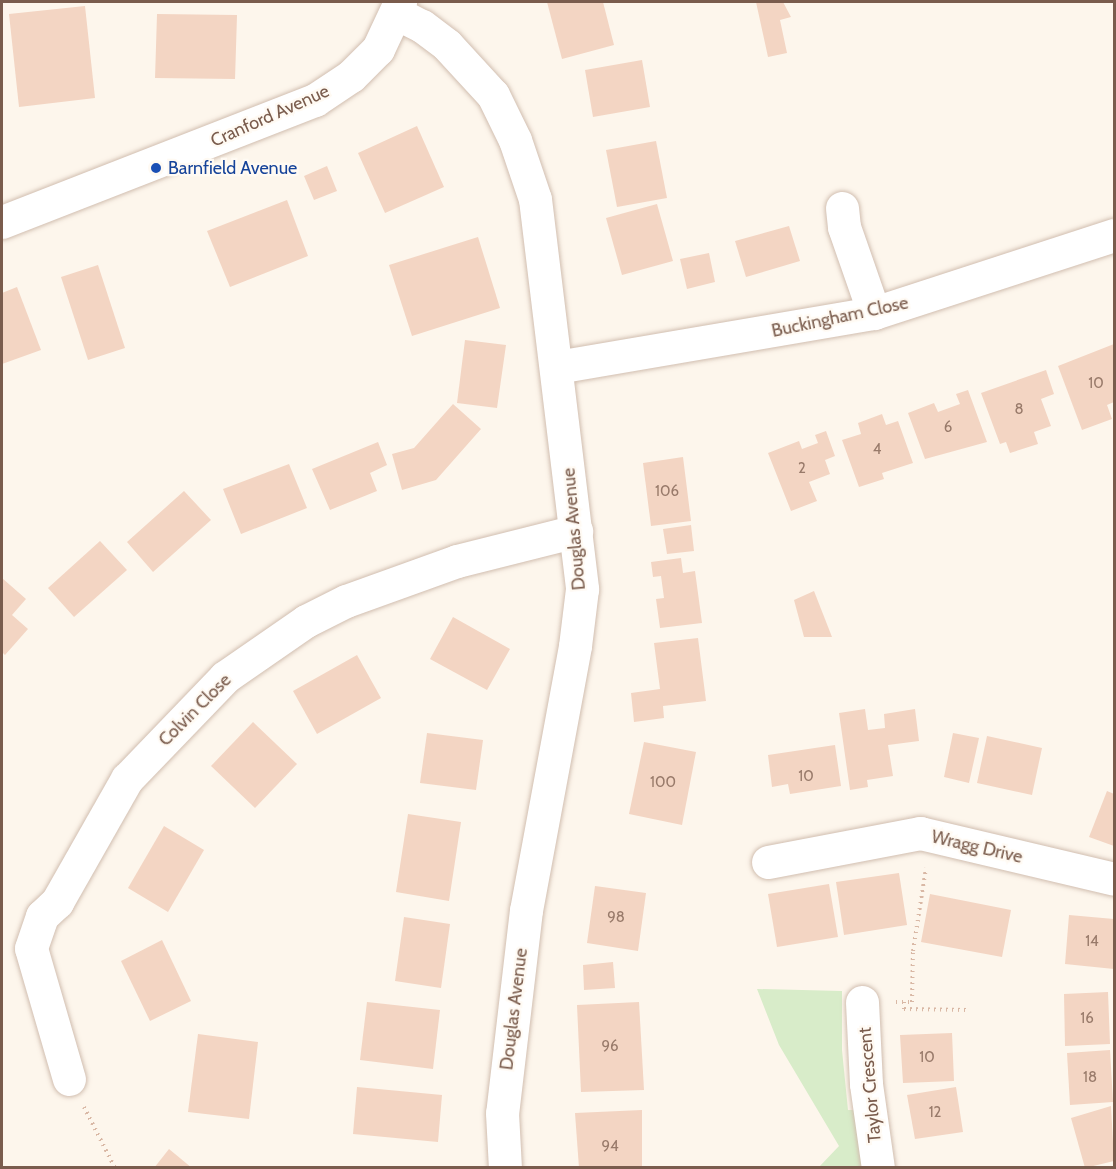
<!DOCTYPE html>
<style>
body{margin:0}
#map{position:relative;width:1116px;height:1169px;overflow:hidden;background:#fdf6ec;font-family:Cabin,sans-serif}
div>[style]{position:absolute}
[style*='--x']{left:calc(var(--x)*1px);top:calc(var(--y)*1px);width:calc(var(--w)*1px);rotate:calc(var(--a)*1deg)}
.green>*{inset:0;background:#d8ecc9}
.building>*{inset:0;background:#f3d5c3}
.path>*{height:4px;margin-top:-2px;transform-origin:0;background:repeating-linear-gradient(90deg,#d9b8a5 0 1.5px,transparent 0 6px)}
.roads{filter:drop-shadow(0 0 2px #d1beb0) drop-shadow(0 0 2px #d1beb0)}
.minor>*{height:33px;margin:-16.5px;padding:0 16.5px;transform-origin:16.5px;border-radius:16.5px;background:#fff}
.dots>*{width:16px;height:16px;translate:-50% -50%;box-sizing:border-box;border:3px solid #fffaf3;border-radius:50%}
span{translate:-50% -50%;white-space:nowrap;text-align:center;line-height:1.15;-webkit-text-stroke:4.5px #fffaf3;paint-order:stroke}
.number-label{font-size:15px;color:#987a6a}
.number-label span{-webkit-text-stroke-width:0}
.street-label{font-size:18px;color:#7a5c4d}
.transit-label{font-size:18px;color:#164399}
.left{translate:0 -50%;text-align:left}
.frame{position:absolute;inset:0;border:3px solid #7a5c4d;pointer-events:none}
</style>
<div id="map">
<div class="green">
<i style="clip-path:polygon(757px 989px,842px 991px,842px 1050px,848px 1110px,856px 1110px,864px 1167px,819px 1167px,839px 1146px,779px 1045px)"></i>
</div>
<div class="building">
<i style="clip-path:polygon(547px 2px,603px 2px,614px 45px,562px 59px)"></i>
<i style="clip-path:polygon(756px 2px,783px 2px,791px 17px,780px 20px,787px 53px,768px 57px)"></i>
<i style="clip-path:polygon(85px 6px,95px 98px,19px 107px,9px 14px)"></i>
<i style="clip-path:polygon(157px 14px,237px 15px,235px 79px,155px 78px)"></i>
<i style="clip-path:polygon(642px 60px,650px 107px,593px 117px,585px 70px)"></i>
<i style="clip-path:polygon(417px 126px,444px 187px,385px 213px,358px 153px)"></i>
<i style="clip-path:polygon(656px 141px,667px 198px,617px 207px,606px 150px)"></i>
<i style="clip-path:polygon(327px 166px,337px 191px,314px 200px,304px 176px)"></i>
<i style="clip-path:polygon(287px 200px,308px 256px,230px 287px,207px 231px)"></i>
<i style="clip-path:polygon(657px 204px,673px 261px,622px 275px,606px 218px)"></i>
<i style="clip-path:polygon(789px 226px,800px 261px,746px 277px,735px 241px)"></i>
<i style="clip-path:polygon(478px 237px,500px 308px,412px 336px,389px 265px)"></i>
<i style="clip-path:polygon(709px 253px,715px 282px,687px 289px,680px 259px)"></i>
<i style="clip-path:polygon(98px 265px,125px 348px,88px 360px,61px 277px)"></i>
<i style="clip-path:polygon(17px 287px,41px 350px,2px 364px,2px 293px)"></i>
<i style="clip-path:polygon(465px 340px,506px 345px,497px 408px,457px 403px)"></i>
<i style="clip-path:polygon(1114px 344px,1114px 402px,1107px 405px,1112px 419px,1082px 430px,1058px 366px)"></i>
<i style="clip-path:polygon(1046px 370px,1054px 394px,1041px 399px,1051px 426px,1034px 432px,1038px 444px,1010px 453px,1006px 442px,1000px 444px,981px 393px)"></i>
<i style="clip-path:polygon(968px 390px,987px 442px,925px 459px,908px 413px,934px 403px,938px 412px,960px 404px,956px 394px)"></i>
<i style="clip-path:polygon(453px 404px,481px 429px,436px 480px,402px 490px,392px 454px,414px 448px)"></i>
<i style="clip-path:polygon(882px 414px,886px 425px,898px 421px,913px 463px,882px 473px,884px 479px,859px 487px,842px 440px,861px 434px,858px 423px)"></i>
<i style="clip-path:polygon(826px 431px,835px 456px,825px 460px,830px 474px,809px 482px,817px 501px,791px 511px,768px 453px,799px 441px,802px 449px,818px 443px,815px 435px)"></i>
<i style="clip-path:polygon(378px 442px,387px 465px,370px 473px,377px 491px,330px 510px,312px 469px)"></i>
<i style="clip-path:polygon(683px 457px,691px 521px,651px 526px,643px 463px)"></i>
<i style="clip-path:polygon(289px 464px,307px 508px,241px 534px,223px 489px)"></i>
<i style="clip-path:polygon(184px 491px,211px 520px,153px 572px,127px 542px)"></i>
<i style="clip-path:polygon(691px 525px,694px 551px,667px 554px,663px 529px)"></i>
<i style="clip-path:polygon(100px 541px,127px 570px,74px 617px,48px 588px)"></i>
<i style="clip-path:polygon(681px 558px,683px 573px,695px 571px,702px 623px,660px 628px,656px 599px,664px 598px,661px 576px,653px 577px,651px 562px)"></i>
<i style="clip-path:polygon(2px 578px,26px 599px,12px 615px,28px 629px,5px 655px,2px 652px)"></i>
<i style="clip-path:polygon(814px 591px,832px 637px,804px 637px,794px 600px)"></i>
<i style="clip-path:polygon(453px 617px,510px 649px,487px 690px,430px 659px)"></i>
<i style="clip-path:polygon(698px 638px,706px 701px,663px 706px,664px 718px,634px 722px,631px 693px,660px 689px,654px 643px)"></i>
<i style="clip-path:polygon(357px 655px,381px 698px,317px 734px,293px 691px)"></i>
<i style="clip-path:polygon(865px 709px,868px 730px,885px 728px,884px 714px,915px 709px,919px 741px,888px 745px,893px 776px,867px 780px,868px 787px,850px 790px,839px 713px)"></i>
<i style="clip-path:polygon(253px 722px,297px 764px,255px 808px,211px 766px)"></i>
<i style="clip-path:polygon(427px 733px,483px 740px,476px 790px,420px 783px)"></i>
<i style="clip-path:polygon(953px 733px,979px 738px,969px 783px,944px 777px)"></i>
<i style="clip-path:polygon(987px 736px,1042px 748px,1032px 795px,977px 783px)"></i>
<i style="clip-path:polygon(644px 742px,696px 752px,682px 825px,629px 814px)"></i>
<i style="clip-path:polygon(835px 745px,841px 786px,790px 794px,788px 784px,772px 787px,768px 755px)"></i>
<i style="clip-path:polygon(1107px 791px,1114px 794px,1114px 846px,1089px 837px)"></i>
<i style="clip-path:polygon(408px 814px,461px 822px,449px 901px,396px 892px)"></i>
<i style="clip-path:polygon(164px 826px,204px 850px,168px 912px,128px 888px)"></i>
<i style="clip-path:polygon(899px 873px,907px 925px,844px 935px,836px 882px)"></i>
<i style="clip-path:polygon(829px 884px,838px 937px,777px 947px,768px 894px)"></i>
<i style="clip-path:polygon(595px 886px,646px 893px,638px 951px,587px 943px)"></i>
<i style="clip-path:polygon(930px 894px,1011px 910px,1002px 957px,921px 942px)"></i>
<i style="clip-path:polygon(1069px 915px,1114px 919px,1114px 969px,1065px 964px)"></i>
<i style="clip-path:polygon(404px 917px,450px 924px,441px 988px,395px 981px)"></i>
<i style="clip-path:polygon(162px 940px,191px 1001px,150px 1021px,121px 961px)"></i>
<i style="clip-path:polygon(613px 962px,615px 988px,584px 990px,583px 965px)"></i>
<i style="clip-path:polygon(1108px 992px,1110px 1044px,1065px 1046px,1064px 994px)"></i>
<i style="clip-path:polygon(367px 1002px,440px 1010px,433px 1069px,360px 1060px)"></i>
<i style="clip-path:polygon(639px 1002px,644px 1090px,581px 1092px,577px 1005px)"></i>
<i style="clip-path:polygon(952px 1033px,954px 1081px,903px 1083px,900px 1035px)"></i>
<i style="clip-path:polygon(198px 1034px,258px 1042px,249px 1119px,188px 1112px)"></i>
<i style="clip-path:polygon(1110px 1050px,1113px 1102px,1070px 1105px,1067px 1053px)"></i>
<i style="clip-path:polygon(357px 1087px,442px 1095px,438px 1142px,353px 1134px)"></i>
<i style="clip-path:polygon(956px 1087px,963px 1132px,915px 1139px,907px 1095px)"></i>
<i style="clip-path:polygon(1111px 1106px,1114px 1161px,1085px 1168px,1071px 1118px)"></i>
<i style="clip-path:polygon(642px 1110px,642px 1168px,579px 1168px,575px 1113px)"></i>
<i style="clip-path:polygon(169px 1149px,192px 1168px,154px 1168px)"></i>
</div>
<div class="path">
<i style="--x:896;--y:1002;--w:16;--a:0"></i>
<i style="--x:912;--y:1002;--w:51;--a:-88.9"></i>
<i style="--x:913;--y:951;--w:84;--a:-81.1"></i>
<i style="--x:904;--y:1002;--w:7;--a:90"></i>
<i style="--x:904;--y:1009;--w:64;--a:0.9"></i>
<i style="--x:84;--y:1107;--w:68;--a:63.1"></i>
</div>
<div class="roads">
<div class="minor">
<i style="--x:396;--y:13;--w:29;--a:27"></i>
<i style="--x:422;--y:26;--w:31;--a:37"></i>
<i style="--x:447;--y:45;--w:68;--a:47.4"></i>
<i style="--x:493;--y:95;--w:50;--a:63.9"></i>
<i style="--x:515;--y:140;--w:62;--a:71.3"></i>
<i style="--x:535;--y:199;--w:393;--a:83.1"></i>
<i style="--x:582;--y:589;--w:57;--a:97"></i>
<i style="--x:575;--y:646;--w:269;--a:100.5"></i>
<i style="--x:526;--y:910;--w:204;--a:96.7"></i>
<i style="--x:502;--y:1113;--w:55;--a:86.9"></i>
<i style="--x:842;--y:208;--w:19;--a:84"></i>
<i style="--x:844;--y:227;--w:91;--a:70.8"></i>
<i style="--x:2;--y:222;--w:336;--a:-21.3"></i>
<i style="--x:315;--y:100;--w:43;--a:-33.7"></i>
<i style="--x:351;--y:76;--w:38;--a:-45"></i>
<i style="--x:378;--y:49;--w:52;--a:-64.9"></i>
<i style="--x:557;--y:367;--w:322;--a:-9.7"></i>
<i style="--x:874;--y:313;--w:252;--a:-18"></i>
<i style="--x:768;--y:862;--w:155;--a:-10.8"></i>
<i style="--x:920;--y:833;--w:199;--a:13.3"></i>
<i style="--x:862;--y:1002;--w:82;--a:87.2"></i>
<i style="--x:866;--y:1084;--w:85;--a:81.9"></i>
<i style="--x:69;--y:1079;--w:136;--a:-106.2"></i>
<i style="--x:31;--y:948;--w:34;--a:-71"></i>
<i style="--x:42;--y:916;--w:21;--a:-43"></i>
<i style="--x:57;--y:902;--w:142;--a:-60.4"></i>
<i style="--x:127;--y:779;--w:141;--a:-46.1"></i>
<i style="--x:225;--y:677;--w:98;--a:-34.7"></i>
<i style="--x:306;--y:621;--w:45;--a:-26.6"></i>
<i style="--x:346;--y:601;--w:118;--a:-19.8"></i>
<i style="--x:457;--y:561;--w:123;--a:-14.1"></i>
</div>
</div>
<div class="dots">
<i style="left:156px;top:168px;background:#1a4fb4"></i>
</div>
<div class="number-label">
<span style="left:1096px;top:384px">10</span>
<span style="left:1019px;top:410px">8</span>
<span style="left:948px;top:428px">6</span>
<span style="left:877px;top:450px">4</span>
<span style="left:802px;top:469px">2</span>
<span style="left:667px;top:492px">106</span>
<span style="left:806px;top:777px">10</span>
<span style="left:663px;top:783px">100</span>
<span style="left:616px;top:918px">98</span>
<span style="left:1092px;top:942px">14</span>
<span style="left:1087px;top:1019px">16</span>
<span style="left:610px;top:1047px">96</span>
<span style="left:927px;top:1058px">10</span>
<span style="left:1090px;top:1078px">18</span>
<span style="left:935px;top:1113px">12</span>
<span style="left:610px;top:1147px">94</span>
</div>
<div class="street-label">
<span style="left:270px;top:116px;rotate:-24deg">Cranford Avenue</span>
<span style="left:840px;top:317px;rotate:-12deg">Buckingham Close</span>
<span style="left:574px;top:529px;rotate:-95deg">Douglas Avenue</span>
<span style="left:195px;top:710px;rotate:-45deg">Colvin Close</span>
<span style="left:977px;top:847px;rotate:13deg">Wragg Drive</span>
<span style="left:514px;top:1009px;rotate:-83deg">Douglas Avenue</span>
<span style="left:870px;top:1085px;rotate:-95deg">Taylor Crescent</span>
</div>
<div class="transit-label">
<span class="left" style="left:168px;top:168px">Barnfield Avenue</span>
</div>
<div class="frame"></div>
</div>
